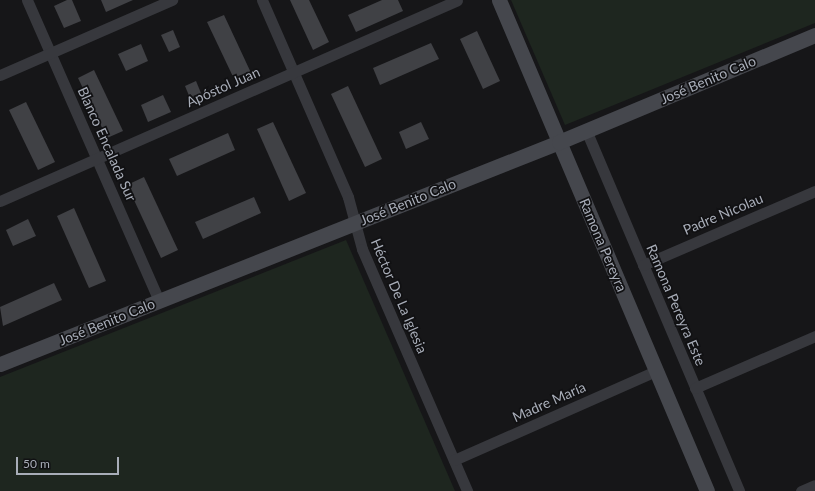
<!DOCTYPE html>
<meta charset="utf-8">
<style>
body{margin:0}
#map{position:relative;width:815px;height:491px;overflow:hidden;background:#161618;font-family:Lato,sans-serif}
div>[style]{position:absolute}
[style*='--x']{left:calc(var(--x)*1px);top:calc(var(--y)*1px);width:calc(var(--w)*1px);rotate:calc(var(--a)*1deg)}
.green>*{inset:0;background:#1e261f}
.building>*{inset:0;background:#404145}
.street>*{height:11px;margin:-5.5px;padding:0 5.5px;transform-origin:5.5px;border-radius:5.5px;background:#37383d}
.secondary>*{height:15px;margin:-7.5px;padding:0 7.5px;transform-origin:7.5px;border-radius:7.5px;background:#45474d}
span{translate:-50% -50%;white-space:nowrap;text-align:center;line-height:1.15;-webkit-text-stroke:3.5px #111113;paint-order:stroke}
.street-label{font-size:14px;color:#a8adb8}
.scale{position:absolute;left:16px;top:457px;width:103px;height:18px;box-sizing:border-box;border:2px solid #a8adb8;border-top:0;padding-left:5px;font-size:12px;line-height:14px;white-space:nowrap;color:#a8adb8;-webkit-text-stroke:3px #111113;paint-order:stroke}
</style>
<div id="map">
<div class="green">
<i style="clip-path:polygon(511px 0,815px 0,815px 23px,565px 125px)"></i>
<i style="clip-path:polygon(346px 240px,455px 491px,0 491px,0 377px)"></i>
</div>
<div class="building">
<i style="clip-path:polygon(67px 0,72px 0,81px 21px,64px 28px,54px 6px)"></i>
<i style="clip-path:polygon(101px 0,133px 0,106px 12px)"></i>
<i style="clip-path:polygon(290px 0,309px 0,329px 42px,313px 50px)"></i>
<i style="clip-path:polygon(382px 0,398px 0,403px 11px,356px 32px,348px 15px)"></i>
<i style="clip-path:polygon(224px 15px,252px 75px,236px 83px,207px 22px)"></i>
<i style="clip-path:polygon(173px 30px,180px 47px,169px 52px,161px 35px)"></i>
<i style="clip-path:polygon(477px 31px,500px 81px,483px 89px,460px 39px)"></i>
<i style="clip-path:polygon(431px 43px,439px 59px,380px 85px,373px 68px)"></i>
<i style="clip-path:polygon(141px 44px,148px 61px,126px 71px,118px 54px)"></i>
<i style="clip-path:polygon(94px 70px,123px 131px,107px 138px,78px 78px)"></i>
<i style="clip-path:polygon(196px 81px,203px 98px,192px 103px,185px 86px)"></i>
<i style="clip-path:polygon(348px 86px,382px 159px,365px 167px,331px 94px)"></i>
<i style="clip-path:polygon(163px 95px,171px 112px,148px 122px,141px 105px)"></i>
<i style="clip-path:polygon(26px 102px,55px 162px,38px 170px,9px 110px)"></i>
<i style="clip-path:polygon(273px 122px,306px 193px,289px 201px,257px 129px)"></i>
<i style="clip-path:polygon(421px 122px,429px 139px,406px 149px,399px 132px)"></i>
<i style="clip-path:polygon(228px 133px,235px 150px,177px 176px,169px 159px)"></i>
<i style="clip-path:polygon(144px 177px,178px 250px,161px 258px,127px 185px)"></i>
<i style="clip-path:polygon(254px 197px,261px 213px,203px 239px,195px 222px)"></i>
<i style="clip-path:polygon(74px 208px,106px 281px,89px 288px,57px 216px)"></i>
<i style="clip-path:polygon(28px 219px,36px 236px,13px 246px,6px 230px)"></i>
<i style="clip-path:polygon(54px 283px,62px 300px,3px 326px,0 307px)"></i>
</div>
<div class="street">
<i style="--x:27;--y:0;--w:329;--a:66.3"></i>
<i style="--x:262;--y:0;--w:215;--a:66.4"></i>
<i style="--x:348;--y:197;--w:54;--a:74.9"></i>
<i style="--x:362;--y:249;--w:264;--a:66.5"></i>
<i style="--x:0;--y:75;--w:188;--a:-23.6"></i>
<i style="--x:586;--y:130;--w:392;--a:67"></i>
<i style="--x:0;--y:201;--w:499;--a:-23.7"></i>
<i style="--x:643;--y:265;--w:187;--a:-23.3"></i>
<i style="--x:695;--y:388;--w:131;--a:-23.4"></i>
<i style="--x:454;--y:460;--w:221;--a:-23.8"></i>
<i style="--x:801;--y:491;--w:15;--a:-23"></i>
</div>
<div class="secondary">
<i style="--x:499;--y:0;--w:533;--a:67.04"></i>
<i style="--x:0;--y:364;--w:601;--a:-21.66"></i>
<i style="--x:559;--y:142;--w:277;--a:-22.7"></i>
</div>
<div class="street-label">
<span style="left:708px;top:80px;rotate:-23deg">José Benito Calo</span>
<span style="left:223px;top:87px;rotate:-24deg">Apóstol Juan</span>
<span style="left:107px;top:144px;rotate:66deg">Blanco Encalada Sur</span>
<span style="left:408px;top:202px;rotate:-22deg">José Benito Calo</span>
<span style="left:723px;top:214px;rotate:-23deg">Padre Nicolau</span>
<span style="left:603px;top:245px;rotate:67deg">Ramona Pereyra</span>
<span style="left:399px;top:296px;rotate:67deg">Héctor De La Iglesia</span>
<span style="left:676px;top:305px;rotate:67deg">Ramona Pereyra Este</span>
<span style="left:107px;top:322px;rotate:-22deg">José Benito Calo</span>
<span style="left:549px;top:402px;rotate:-24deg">Madre María</span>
</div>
<div class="scale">50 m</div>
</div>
